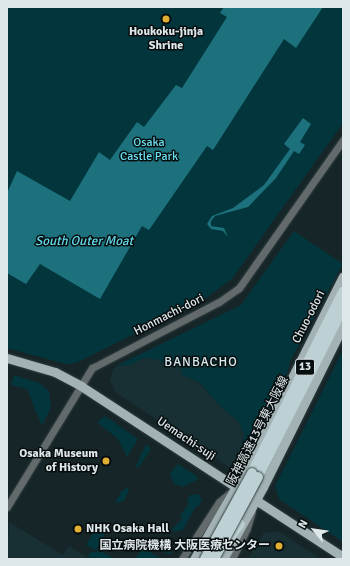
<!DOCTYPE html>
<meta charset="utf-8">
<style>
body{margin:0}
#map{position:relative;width:350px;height:566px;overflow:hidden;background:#162528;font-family:Signika,"Noto Sans JP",sans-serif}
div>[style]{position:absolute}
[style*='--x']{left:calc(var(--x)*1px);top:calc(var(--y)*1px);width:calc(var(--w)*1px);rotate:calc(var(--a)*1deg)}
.built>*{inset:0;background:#183034}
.green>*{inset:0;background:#03363c}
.water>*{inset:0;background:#1c717c}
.roads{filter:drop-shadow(0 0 1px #324043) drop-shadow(0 0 1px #324043)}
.tertiary>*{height:7px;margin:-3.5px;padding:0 3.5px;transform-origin:3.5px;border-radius:3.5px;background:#636a6b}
.primary>*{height:9px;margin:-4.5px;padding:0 4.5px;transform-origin:4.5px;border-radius:4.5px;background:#a3b3b5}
.motorway>*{height:10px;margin:-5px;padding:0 5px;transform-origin:5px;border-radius:5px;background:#bdd0d3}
.bridges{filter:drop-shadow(0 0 1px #324043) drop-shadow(0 0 1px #324043)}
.motorway-bridge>*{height:10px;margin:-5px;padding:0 5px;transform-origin:5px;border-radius:5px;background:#bdd0d3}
.dots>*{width:11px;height:11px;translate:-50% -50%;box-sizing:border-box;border:2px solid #070d0e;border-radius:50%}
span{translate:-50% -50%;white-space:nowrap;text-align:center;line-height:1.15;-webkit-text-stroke:3px #070d0e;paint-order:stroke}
.shield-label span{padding:1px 3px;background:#070d0e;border:1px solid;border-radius:3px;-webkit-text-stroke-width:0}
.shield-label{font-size:11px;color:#dee7e9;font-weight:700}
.poi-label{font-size:12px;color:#dee7e9;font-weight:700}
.right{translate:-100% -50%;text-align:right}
.left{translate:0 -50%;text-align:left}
.park-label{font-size:12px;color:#6be0f2}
.street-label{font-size:12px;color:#dee7e9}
.water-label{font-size:13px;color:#62d8e9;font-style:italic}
.neighbourhood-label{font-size:13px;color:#d5e8eb;letter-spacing:1px}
.frame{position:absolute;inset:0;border:8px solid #dee7e9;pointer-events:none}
.north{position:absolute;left:294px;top:510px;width:40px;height:40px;-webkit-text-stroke:3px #070d0e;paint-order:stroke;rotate:299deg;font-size:11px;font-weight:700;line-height:16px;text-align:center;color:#dee7e9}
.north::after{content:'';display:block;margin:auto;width:14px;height:18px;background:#dee7e9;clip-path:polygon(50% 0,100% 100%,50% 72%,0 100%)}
</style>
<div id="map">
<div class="built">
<i style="clip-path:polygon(144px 358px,159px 360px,171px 367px,181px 366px,187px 378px,199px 383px,219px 405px,239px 422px,244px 434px,239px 457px,242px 465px,229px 467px,115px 392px,110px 380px,113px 370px,116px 366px,130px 365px)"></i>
<i style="clip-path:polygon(9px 522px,63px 555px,69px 546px,90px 559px,7px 559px)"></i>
<i style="clip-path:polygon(278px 531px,321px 559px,248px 559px,264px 533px)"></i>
</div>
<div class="green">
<i style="clip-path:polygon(7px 7px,343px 7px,343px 123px,232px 279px,206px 298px,76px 363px,66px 364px,7px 348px)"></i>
<i style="clip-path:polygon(294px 231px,343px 264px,290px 361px,288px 371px,242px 464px,239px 457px,244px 434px,239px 422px,219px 405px,200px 383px,182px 375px,181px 366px,171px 367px,159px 360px,144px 358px,130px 365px,116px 366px,241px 305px)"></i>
<i style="clip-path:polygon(343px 350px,343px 542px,279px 499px,275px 486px)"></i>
<i style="clip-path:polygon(14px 375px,39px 383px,49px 391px,51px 407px,42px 426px,27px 389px,11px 385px)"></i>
<i style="clip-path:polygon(105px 416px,138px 439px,127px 457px,118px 439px,97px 422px)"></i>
<i style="clip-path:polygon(146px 444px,151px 449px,139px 467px,135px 468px)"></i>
<i style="clip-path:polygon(178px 464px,198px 477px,197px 480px,182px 487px,173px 483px,170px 473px)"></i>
<i style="clip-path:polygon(128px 487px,129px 490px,124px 501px,115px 503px,121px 492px)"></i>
<i style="clip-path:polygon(198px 494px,202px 500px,199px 506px,196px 506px,183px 530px,174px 532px,172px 529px,182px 519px,180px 515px,189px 504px,187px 501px,190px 495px)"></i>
<i style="clip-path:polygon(100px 521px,106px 525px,105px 528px,107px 530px,96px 550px,86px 545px)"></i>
<i style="clip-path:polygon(153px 538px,160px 542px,171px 542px,168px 548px,172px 553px,169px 554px,155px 549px,149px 542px)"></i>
<i style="clip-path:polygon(143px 548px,162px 559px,135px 559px)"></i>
<i style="clip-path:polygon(100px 551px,115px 559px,87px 557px,91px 552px)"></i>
</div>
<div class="water">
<i style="clip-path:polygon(224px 7px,323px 7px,296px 48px,284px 39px,213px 150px,207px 146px,149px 230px,142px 226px,100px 299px,40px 264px,26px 284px,7px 273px,7px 193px,17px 171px,70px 201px,99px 152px,110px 160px,137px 122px,144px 127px,176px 85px,182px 88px,227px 17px,220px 13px)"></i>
<i style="clip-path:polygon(303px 118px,311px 124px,300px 142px,305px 145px,299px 154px,294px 151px,276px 178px,248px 207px,215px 216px,211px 221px,211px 226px,224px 228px,228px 237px,223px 231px,211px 229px,207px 224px,212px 216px,233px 208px,264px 185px,290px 149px,284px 144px)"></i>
</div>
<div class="roads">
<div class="tertiary">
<i style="--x:7;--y:507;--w:163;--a:-58.6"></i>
<i style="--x:92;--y:368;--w:143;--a:-27.5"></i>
<i style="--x:219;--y:302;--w:24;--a:-35"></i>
<i style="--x:239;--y:288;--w:181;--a:-54.9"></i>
<i style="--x:182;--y:559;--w:68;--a:-57"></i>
<i style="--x:219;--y:502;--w:16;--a:-40"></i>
<i style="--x:232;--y:559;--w:34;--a:-64"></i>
<i style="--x:247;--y:528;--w:17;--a:-73"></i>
</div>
<div class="primary">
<i style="--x:7;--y:358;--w:50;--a:16.3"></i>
<i style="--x:55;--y:372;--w:30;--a:28"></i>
<i style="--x:81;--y:386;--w:313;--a:33.1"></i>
<i style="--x:194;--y:559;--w:99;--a:-59.8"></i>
<i style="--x:244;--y:473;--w:220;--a:-63.3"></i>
<i style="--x:223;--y:559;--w:82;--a:-60.9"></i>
<i style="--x:263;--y:487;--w:180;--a:-63.6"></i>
</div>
<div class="motorway">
<i style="--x:252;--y:473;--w:203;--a:-63.3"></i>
<i style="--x:258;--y:477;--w:189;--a:-63.3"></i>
<i style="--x:227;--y:541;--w:21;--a:-53"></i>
</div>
</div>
<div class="bridges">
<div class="motorway-bridge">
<i style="--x:205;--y:559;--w:98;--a:-61.3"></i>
<i style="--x:214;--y:559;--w:93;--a:-61.8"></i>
</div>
</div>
<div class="dots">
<i style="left:166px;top:19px;background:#dfb034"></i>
<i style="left:106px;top:461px;background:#dfb034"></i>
<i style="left:78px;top:529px;background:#dfb034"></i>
<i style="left:279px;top:546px;background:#dfb034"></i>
</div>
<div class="shield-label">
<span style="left:305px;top:367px">13</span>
</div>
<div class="poi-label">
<span style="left:166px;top:39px">Houkoku-jinja<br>Shrine</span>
<span class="right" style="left:98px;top:461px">Osaka Museum<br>of History</span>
<span class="left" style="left:86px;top:529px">NHK Osaka Hall</span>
<span class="right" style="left:270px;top:546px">国立病院機構 大阪医療センター</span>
</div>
<div class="park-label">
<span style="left:149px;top:150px">Osaka<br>Castle Park</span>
</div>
<div class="street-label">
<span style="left:169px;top:315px;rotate:-27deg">Honmachi-dori</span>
<span style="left:309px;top:317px;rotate:-63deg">Chuo-odori</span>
<span style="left:258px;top:431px;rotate:-63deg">阪神高速13号東大阪線</span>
<span style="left:186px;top:439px;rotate:34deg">Uemachi-suji</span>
</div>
<div class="water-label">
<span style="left:84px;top:241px">South Outer Moat</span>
</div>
<div class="neighbourhood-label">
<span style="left:201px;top:362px">BANBACHO</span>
</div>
<div class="frame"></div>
<div class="north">N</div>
</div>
